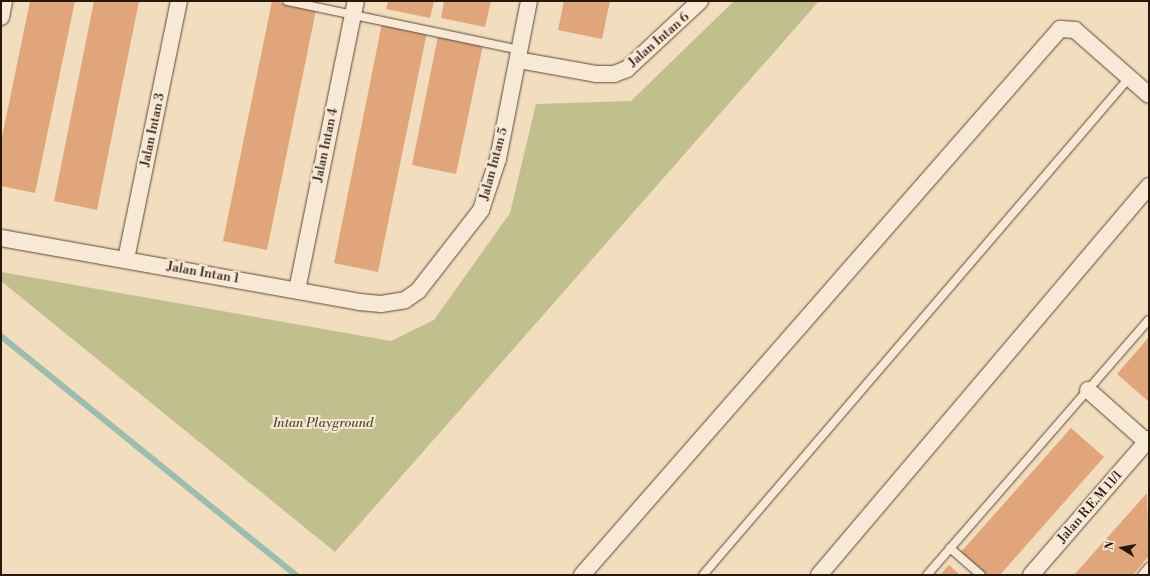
<!DOCTYPE html>
<style>
body{margin:0}
#map{position:relative;width:1150px;height:576px;overflow:hidden;background:#f2ddbe;font-family:"Libre Bodoni",serif}
div>[style]{position:absolute}
[style*='--x']{left:calc(var(--x)*1px);top:calc(var(--y)*1px);width:calc(var(--w)*1px);rotate:calc(var(--a)*1deg)}
.green>*{inset:0;background:#c1bf8d}
.stream>*{height:5.5px;margin:-2.75px;padding:0 2.75px;transform-origin:2.75px;border-radius:2.75px;background:#9cbcae}
.building>*{inset:0;background:#e0a57b}
.roads{filter:drop-shadow(0 0 1px #5a4937) drop-shadow(0 0 1px #5a4937)}
.lane>*{height:8px;margin:-4px;padding:0 4px;transform-origin:4px;border-radius:4px;background:#f7e9d5}
.street>*{height:16px;margin:-8px;padding:0 8px;transform-origin:8px;border-radius:8px;background:#f7e9d5}
span{translate:-50% -50%;white-space:nowrap;text-align:center;line-height:1.15;-webkit-text-stroke:4px #f7e9d5;paint-order:stroke}
.street-label{font-size:13px;color:#27180a}
.park-label{font-size:13px;color:#554a31;font-style:italic}
.frame{position:absolute;inset:0;border:2px solid #27180a;pointer-events:none}
.north{position:absolute;left:1102px;top:528px;width:40px;height:40px;-webkit-text-stroke:3px #f7e9d5;paint-order:stroke;rotate:281deg;font-size:11px;font-weight:700;line-height:16px;text-align:center;color:#27180a}
.north::after{content:'';display:block;margin:auto;width:14px;height:18px;background:#27180a;clip-path:polygon(50% 0,100% 100%,50% 72%,0 100%)}
</style>
<div id="map">
<div class="green">
<i style="clip-path:polygon(734px 1px,819px 1px,335px 552px,1px 281px,1px 272px,391px 341px,434px 320px,510px 213px,536px 104px,631px 101px)"></i>
</div>
<div class="stream">
<i style="--x:1;--y:336;--w:380;--a:39"></i>
</div>
<div class="building">
<i style="clip-path:polygon(30px 1px,75px 1px,35px 193px,1px 186px,1px 142px)"></i>
<i style="clip-path:polygon(94px 1px,139px 1px,97px 210px,54px 201px)"></i>
<i style="clip-path:polygon(272px 1px,316px 10px,267px 250px,223px 241px)"></i>
<i style="clip-path:polygon(388px 1px,434px 1px,430px 18px,386px 9px)"></i>
<i style="clip-path:polygon(444px 1px,491px 1px,485px 27px,441px 18px)"></i>
<i style="clip-path:polygon(564px 1px,610px 1px,602px 39px,558px 30px)"></i>
<i style="clip-path:polygon(382px 23px,427px 32px,378px 272px,334px 263px)"></i>
<i style="clip-path:polygon(438px 36px,483px 45px,456px 174px,412px 165px)"></i>
<i style="clip-path:polygon(1149px 337px,1149px 402px,1117px 374px)"></i>
<i style="clip-path:polygon(1071px 428px,1104px 457px,1000px 575px,985px 575px,960px 553px)"></i>
<i style="clip-path:polygon(1147px 493px,1149px 556px,1133px 575px,1074px 575px)"></i>
<i style="clip-path:polygon(949px 565px,960px 575px,940px 575px)"></i>
</div>
<div class="roads">
<div class="lane">
<i style="--x:287;--y:1;--w:237;--a:11.9"></i>
<i style="--x:950;--y:548;--w:41;--a:41.1"></i>
<i style="--x:703;--y:575;--w:655;--a:-49.4"></i>
<i style="--x:927;--y:575;--w:338;--a:-49"></i>
<i style="--x:1142;--y:575;--w:11;--a:-49"></i>
</div>
<div class="street">
<i style="--x:1;--y:17;--w:16;--a:-79"></i>
<i style="--x:518;--y:60;--w:79;--a:10.2"></i>
<i style="--x:596;--y:74;--w:18;--a:0"></i>
<i style="--x:614;--y:74;--w:14;--a:-21"></i>
<i style="--x:627;--y:69;--w:100;--a:-43"></i>
<i style="--x:1;--y:238;--w:364;--a:10.1"></i>
<i style="--x:359;--y:302;--w:22;--a:5"></i>
<i style="--x:381;--y:304;--w:24;--a:-9"></i>
<i style="--x:405;--y:300;--w:16;--a:-35"></i>
<i style="--x:418;--y:291;--w:103;--a:-52.1"></i>
<i style="--x:481;--y:210;--w:54;--a:-71.6"></i>
<i style="--x:498;--y:159;--w:161;--a:-78.9"></i>
<i style="--x:126;--y:259;--w:263;--a:-78.4"></i>
<i style="--x:297;--y:290;--w:295;--a:-78.5"></i>
<i style="--x:1088;--y:390;--w:81;--a:41.5"></i>
<i style="--x:582;--y:575;--w:726;--a:-48.8"></i>
<i style="--x:1060;--y:29;--w:15;--a:4"></i>
<i style="--x:1075;--y:30;--w:98;--a:41.3"></i>
<i style="--x:819;--y:575;--w:510;--a:-49.69"></i>
<i style="--x:1031;--y:575;--w:180;--a:-49.1"></i>
</div>
</div>
<div class="street-label">
<span style="left:659px;top:40px;rotate:-41deg">Jalan Intan 6</span>
<span style="left:153px;top:130px;rotate:-78deg">Jalan Intan 3</span>
<span style="left:326px;top:145px;rotate:-78deg">Jalan Intan 4</span>
<span style="left:494px;top:164px;rotate:-75deg">Jalan Intan 5</span>
<span style="left:203px;top:273px;rotate:10deg">Jalan Intan 1</span>
<span style="left:1090px;top:507px;rotate:-49deg">Jalan R.E.M 11/1</span>
</div>
<div class="park-label">
<span style="left:323px;top:423px">Intan Playground</span>
</div>
<div class="frame"></div>
<div class="north">N</div>
</div>
